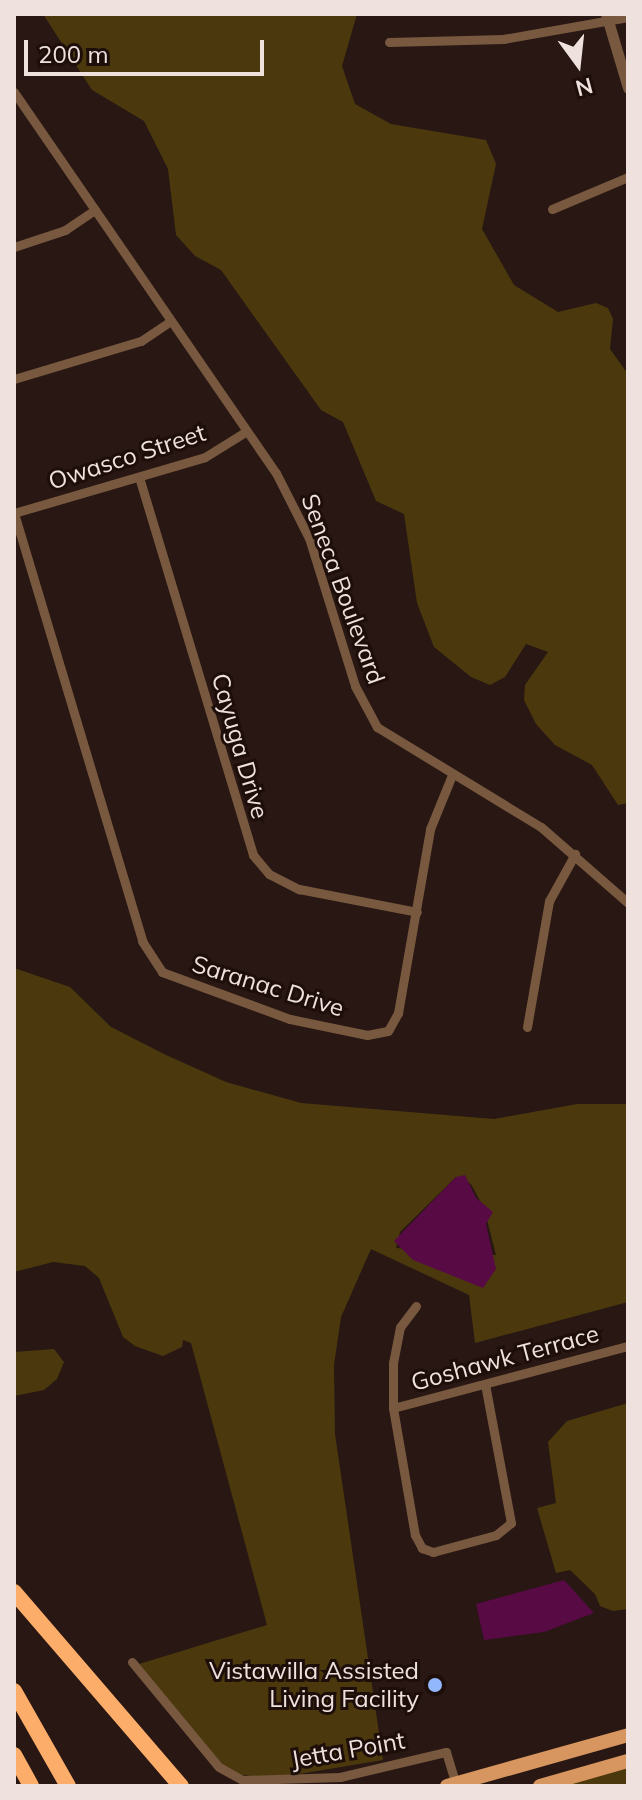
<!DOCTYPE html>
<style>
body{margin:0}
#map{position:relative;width:642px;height:1800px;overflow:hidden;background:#281713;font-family:Mulish,sans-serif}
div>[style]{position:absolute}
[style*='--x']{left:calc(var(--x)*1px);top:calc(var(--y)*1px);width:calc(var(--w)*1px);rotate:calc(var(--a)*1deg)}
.green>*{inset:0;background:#4b390d}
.water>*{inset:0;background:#580a45}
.minor>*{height:9px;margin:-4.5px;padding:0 4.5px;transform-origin:4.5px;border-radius:4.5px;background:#78593f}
.tertiary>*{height:11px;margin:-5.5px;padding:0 5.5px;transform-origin:5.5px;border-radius:5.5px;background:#78593f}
.primary>*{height:14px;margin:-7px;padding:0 7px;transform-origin:7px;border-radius:7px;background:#d7955f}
.motorway>*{height:16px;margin:-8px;padding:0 8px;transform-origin:8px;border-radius:8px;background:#fdad6a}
.dots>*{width:22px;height:22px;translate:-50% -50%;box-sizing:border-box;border:4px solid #1e0e0a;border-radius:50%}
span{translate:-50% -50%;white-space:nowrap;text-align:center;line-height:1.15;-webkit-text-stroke:6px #1e0e0a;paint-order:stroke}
.street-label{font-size:24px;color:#eee1de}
.poi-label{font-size:24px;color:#eee1de}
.right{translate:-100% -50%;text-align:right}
.frame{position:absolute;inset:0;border:16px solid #eee1de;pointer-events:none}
.north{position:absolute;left:538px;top:24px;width:80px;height:80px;-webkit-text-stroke:6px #1e0e0a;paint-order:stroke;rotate:165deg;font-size:22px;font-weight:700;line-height:32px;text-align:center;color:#eee1de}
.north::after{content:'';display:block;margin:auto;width:28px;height:36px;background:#eee1de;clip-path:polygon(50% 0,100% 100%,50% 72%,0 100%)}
.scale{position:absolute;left:24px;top:40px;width:240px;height:36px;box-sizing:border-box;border:4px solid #eee1de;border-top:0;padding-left:10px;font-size:24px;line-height:28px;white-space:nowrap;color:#eee1de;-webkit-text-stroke:6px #1e0e0a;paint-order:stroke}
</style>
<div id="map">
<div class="green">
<i style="clip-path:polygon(43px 14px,357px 14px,342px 66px,355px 104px,391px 124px,486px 140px,496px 164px,482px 229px,514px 285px,558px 312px,596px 303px,608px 308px,613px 319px,610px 349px,628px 374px,628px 803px,618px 805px,592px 765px,555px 745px,536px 724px,524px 700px,525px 685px,548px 652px,526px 644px,505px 677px,490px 685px,471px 677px,434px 647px,417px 603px,404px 514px,376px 501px,343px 422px,321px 410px,221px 270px,195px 256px,176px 235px,168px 169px,144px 121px,92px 90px)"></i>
<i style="clip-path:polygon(evenodd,14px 968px,70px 987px,111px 1027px,166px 1055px,226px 1082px,301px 1103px,494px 1119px,577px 1104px,628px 1104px,628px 1302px,475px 1343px,469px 1295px,371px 1249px,341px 1317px,334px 1365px,335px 1434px,383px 1760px,275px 1778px,242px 1775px,222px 1764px,139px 1664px,267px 1625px,191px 1343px,183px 1340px,182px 1347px,163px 1356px,135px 1346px,123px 1337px,99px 1278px,85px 1266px,53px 1262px,14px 1272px,14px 968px,456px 1177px,471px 1184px,484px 1208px,496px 1255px,396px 1248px,400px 1232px,456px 1177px)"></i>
<i style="clip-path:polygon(54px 1349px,64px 1362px,57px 1379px,44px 1390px,14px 1396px,14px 1352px)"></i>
<i style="clip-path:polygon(628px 1403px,628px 1609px,613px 1611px,600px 1606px,595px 1594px,570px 1570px,556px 1573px,537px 1508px,556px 1503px,548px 1442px,567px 1421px)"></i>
<i style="clip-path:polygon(628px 1767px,628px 1786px,558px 1786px)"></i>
</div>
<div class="water">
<i style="clip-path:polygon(465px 1175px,476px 1198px,493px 1212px,486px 1224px,496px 1269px,483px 1288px,413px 1260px,394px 1241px,456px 1177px)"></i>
<i style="clip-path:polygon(564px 1580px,594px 1613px,544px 1632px,484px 1640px,476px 1604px)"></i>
</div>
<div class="minor">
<i style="--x:389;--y:42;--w:114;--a:-1.5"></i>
<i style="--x:503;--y:39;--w:127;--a:-10"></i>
<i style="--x:14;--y:92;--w:462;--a:55.5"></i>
<i style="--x:276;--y:473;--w:73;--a:63.1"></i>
<i style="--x:309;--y:538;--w:155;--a:72.7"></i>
<i style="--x:355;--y:686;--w:47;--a:61.8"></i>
<i style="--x:377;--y:727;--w:192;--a:31.4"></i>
<i style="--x:541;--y:827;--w:116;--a:41.1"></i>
<i style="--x:552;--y:209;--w:82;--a:-22.8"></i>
<i style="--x:14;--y:247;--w:54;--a:-18.4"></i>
<i style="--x:65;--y:230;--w:36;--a:-34"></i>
<i style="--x:14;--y:379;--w:133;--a:-16.7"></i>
<i style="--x:141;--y:341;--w:36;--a:-34"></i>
<i style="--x:139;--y:477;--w:395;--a:73.2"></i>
<i style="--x:253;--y:855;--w:25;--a:50"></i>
<i style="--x:269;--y:874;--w:34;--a:27"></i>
<i style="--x:299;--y:889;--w:120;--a:11"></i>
<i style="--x:14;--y:513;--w:447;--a:73.3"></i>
<i style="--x:142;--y:941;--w:37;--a:57"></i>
<i style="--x:162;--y:972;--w:136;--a:20.2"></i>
<i style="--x:290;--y:1019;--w:79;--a:11.7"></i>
<i style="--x:367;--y:1035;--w:21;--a:-11"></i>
<i style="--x:388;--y:1031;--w:21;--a:-61"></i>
<i style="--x:398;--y:1013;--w:187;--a:-80.1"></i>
<i style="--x:430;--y:829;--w:58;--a:-67.8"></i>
<i style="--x:14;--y:513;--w:199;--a:-16.3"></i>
<i style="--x:205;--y:457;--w:49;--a:-31.8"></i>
<i style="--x:527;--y:1027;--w:128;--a:-80.1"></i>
<i style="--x:549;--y:901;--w:54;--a:-61"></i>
<i style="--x:416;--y:1306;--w:26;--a:127"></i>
<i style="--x:400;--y:1327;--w:37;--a:101"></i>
<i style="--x:393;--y:1363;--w:45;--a:90"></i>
<i style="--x:393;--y:1408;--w:129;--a:80.2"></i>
<i style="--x:415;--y:1535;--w:15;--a:62"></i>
<i style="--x:422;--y:1548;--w:12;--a:20"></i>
<i style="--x:433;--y:1552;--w:65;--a:-15.1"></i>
<i style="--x:496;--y:1535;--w:19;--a:-39"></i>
<i style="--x:511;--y:1523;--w:141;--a:-100.6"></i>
<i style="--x:393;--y:1408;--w:243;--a:-14.8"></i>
<i style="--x:132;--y:1662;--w:136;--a:50.4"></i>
<i style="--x:219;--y:1767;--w:26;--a:29"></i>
<i style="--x:242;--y:1780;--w:98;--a:-1.8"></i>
<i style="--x:340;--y:1777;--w:109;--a:-13.3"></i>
<i style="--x:446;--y:1752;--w:34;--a:73"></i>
</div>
<div class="tertiary">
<i style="--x:606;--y:14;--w:77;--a:73.4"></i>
</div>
<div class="primary">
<i style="--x:447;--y:1786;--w:188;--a:-15.7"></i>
<i style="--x:540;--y:1786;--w:91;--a:-15.9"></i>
</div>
<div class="motorway">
<i style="--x:14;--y:1592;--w:256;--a:49.3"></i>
<i style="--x:14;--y:1691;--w:109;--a:60.4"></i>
<i style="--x:14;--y:1755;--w:35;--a:61"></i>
</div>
<div class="dots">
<i style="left:435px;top:1685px;background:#92b7fd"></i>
</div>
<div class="street-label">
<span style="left:127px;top:457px;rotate:-18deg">Owasco Street</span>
<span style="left:343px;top:589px;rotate:70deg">Seneca Boulevard</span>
<span style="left:240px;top:746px;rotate:74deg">Cayuga Drive</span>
<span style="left:268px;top:986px;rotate:17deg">Saranac Drive</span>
<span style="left:505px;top:1358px;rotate:-15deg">Goshawk Terrace</span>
<span style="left:348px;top:1750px;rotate:-10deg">Jetta Point</span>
</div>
<div class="poi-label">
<span class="right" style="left:419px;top:1685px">Vistawilla Assisted<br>Living Facility</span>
</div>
<div class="frame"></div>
<div class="north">N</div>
<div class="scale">200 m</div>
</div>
